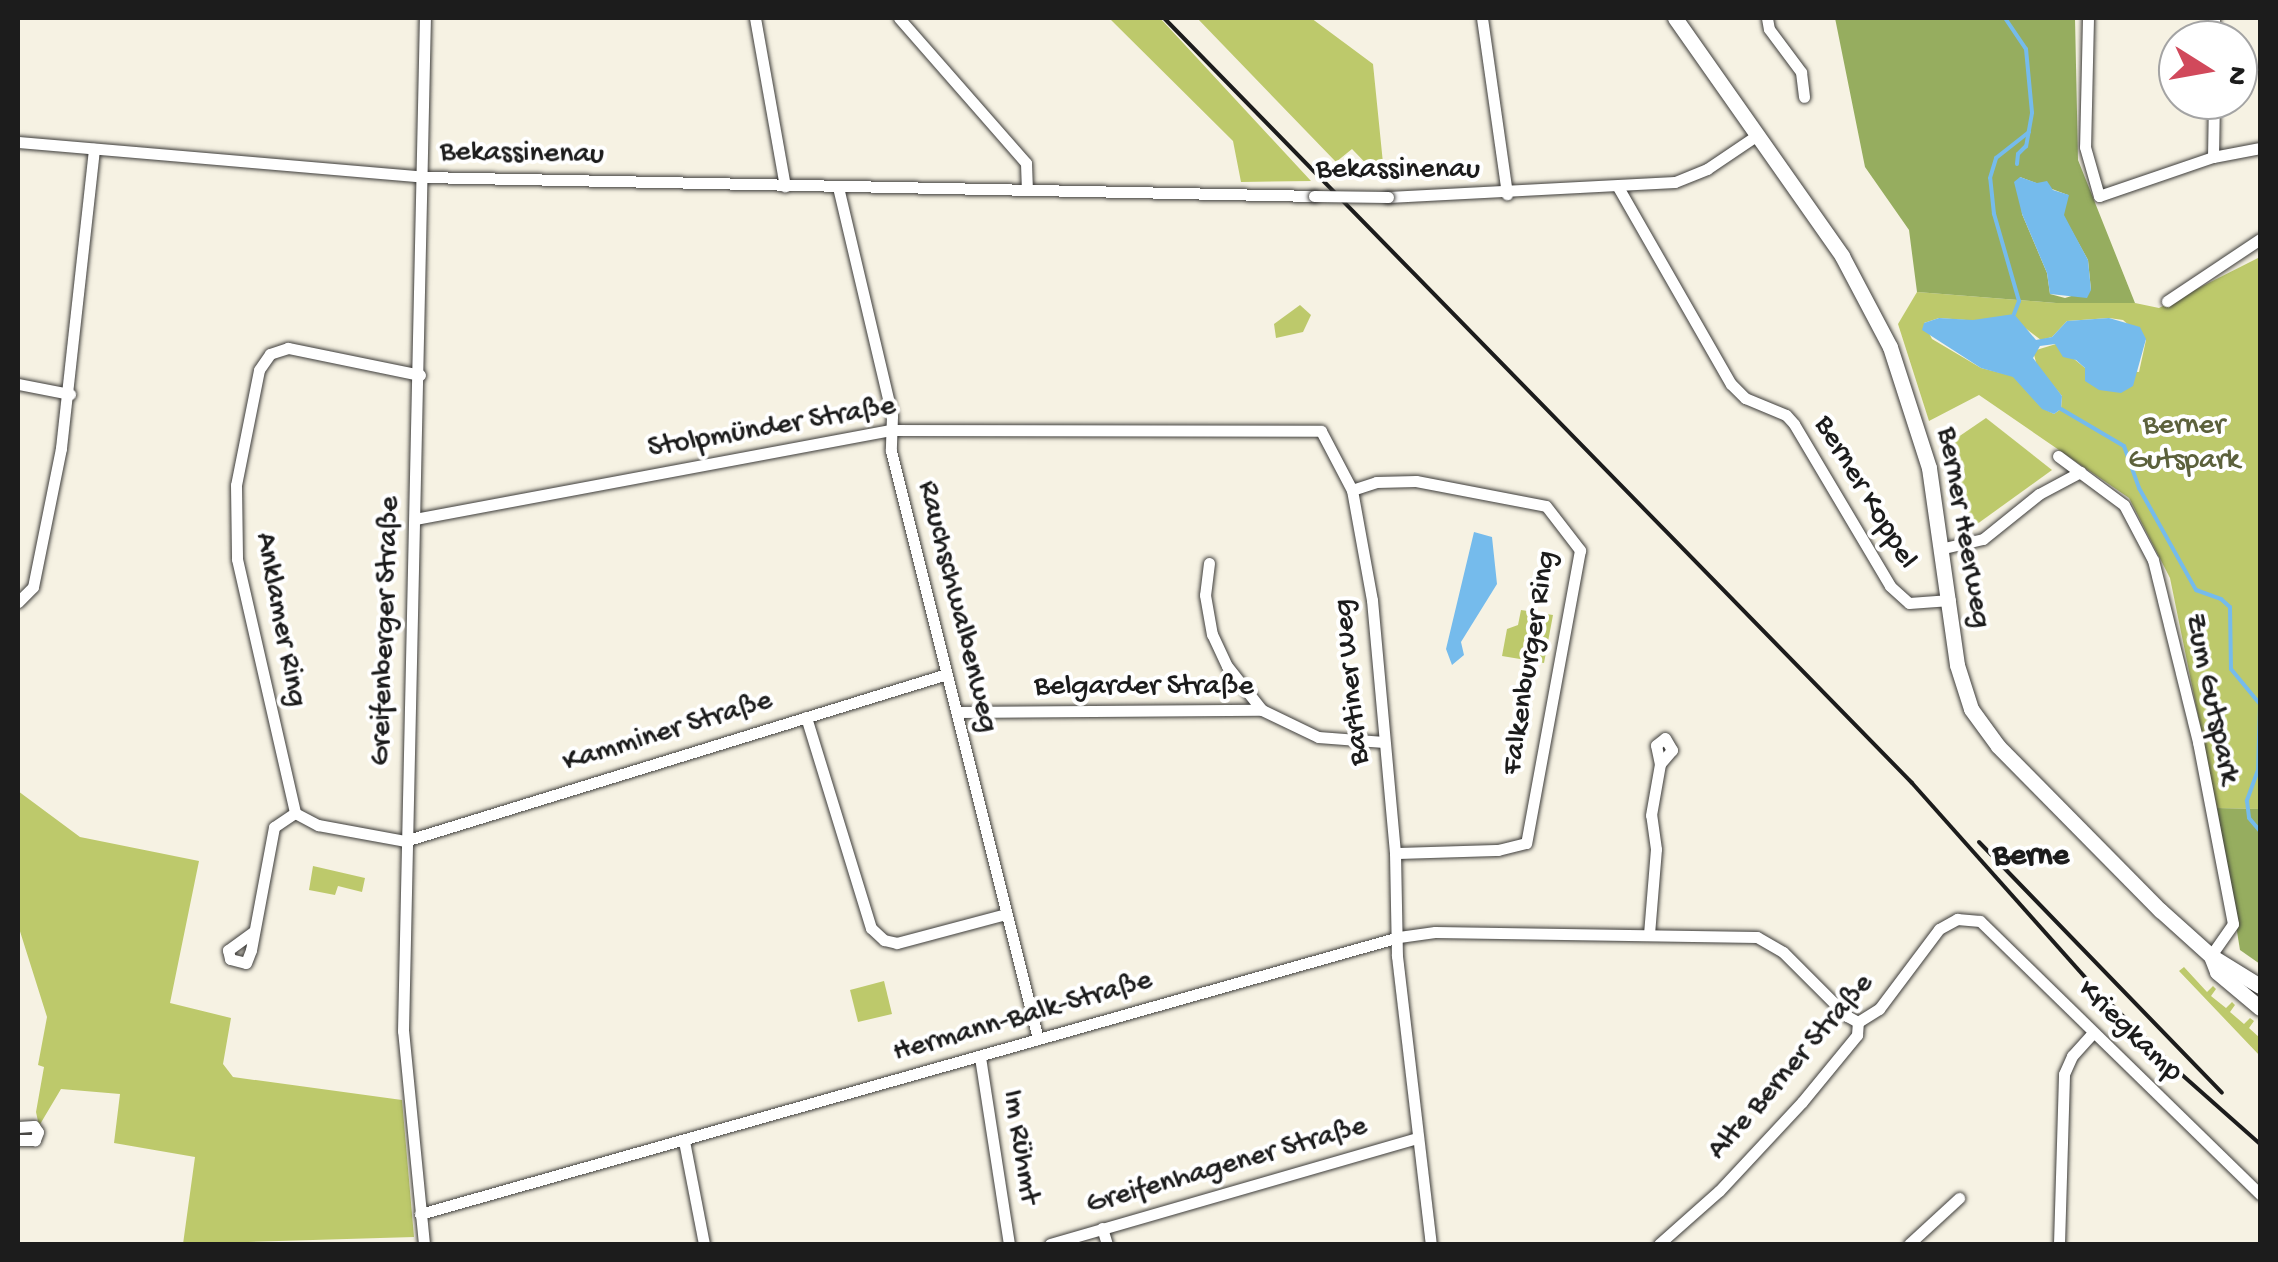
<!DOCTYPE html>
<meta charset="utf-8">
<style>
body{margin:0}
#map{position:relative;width:2278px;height:1262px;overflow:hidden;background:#f6f2e3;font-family:"Gochi Hand",sans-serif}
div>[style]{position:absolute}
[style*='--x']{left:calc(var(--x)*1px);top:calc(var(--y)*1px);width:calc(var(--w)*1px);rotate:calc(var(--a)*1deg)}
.green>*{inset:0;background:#bdc96b}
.forest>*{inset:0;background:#96ad5f}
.water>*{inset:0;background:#75bbec}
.stream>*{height:4px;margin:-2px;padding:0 2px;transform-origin:2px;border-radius:2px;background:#75bbec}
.roads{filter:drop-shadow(0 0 2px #3d3c3a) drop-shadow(0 0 2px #3d3c3a)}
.minor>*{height:11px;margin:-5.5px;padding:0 5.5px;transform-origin:5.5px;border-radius:5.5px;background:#fff}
.major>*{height:15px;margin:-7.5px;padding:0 7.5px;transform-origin:7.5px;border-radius:7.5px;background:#fff}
.rail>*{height:4px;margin:-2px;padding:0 2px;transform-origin:2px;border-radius:2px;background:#1c1c1c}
.bridges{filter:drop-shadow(0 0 2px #3d3c3a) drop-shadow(0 0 2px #3d3c3a)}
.minor-bridge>*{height:11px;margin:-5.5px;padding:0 5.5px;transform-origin:5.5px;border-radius:5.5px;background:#fff}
span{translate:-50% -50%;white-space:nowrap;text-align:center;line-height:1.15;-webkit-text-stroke:8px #fff;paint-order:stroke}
.street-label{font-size:30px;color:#1c1c1c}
.park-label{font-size:30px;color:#5c613c}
.neighbourhood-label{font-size:32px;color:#1c1c1c;font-weight:700}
.frame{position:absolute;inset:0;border:20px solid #1c1c1c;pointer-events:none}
.north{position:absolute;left:2158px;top:20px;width:100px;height:100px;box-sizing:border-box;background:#fff;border:2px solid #a4a4a4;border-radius:50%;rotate:101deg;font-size:28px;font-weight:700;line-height:40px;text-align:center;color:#1c1c1c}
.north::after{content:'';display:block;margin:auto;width:35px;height:45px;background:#d1495b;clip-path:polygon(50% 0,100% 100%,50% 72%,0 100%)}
</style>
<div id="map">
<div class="green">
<i style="clip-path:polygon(1109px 18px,1160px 18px,1311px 181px,1241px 182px,1233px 141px)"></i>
<i style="clip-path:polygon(1197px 18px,1311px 18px,1373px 64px,1385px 183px,1352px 149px,1336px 162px)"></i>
<i style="clip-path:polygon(evenodd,2260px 257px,2260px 809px,2217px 808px,2170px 578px,2129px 498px,1979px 395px,1929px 421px,1898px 324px,1917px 292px,2056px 303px,2135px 303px,2159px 308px,2260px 257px,1939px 318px,2020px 324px,2041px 340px,2052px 337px,2067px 321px,2109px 318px,2123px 320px,2146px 340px,2139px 372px,2085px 368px,2056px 344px,2033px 351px,2037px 366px,2062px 396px,2061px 409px,2054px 414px,2042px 408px,2013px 376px,1981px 368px,1932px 339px,1924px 323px,1939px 318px)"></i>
<i style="clip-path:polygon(1300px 305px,1311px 315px,1303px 332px,1276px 338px,1274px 324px)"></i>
<i style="clip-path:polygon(1986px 418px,2052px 470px,1973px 527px,1967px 523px,1945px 446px)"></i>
<i style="clip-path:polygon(1521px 610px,1553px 615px,1544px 663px,1502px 656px,1507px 629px,1518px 625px)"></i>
<i style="clip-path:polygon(18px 791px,80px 837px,199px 861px,170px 1003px,231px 1018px,223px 1064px,233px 1077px,402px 1100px,414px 1237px,183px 1244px,195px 1157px,114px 1143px,120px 1094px,61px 1089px,39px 1126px,36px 1112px,44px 1067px,38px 1065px,47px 1017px,18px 925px)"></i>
<i style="clip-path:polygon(313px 866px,365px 878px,362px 892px,338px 886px,335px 895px,309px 890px)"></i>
<i style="clip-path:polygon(2184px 967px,2207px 992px,2213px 986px,2216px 989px,2211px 996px,2226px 1008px,2232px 1002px,2235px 1005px,2230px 1012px,2244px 1024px,2250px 1018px,2254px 1021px,2249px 1028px,2260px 1038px,2260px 1056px,2179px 971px)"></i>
<i style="clip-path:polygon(884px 981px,892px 1014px,858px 1022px,850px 990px)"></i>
</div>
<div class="forest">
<i style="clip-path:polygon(evenodd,1835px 18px,2075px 18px,2078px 160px,2135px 303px,2056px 303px,1917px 292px,1909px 230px,1865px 167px,1835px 18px,2020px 177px,2068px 195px,2063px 215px,2088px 260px,2091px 290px,2065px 298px,2050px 294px,2047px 273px,2022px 214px,2020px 177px)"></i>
<i style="clip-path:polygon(2217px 808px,2260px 809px,2260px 964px,2240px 950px)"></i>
</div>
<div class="water">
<i style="clip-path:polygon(2020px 177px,2037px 183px,2047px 181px,2053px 190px,2069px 195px,2064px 215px,2088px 260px,2091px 290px,2087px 298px,2050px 294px,2047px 273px,2022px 214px,2014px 182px)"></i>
<i style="clip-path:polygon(2014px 314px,2036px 340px,2052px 337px,2067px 321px,2109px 318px,2140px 327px,2146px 339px,2133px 386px,2121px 393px,2099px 390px,2085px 381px,2085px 368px,2076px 360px,2063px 357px,2055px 344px,2040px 346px,2033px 358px,2062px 396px,2061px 409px,2054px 414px,2042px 409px,2013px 377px,1981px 368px,1922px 330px,1924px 323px,1939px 318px,1973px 320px)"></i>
<i style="clip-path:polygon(1474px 532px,1492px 537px,1497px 584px,1461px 642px,1464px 655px,1452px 665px,1446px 649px)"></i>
</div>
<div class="stream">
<i style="--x:2005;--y:18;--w:37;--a:56"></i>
<i style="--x:2026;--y:49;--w:64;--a:84.6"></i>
<i style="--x:2032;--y:113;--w:34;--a:100"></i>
<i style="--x:2026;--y:146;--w:11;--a:135"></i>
<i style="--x:2018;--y:154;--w:10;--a:96"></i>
<i style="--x:2014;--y:314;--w:14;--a:-69"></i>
<i style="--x:2019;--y:301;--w:91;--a:-106"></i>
<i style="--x:1994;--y:214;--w:36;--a:-96"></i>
<i style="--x:1990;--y:178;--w:21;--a:-73"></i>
<i style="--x:1996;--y:158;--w:42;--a:-38.2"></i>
<i style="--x:2061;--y:409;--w:73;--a:30.4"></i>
<i style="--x:2124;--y:446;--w:45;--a:70.3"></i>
<i style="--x:2139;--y:488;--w:117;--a:60.8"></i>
<i style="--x:2196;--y:590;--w:27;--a:20"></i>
<i style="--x:2221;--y:599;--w:12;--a:42"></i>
<i style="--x:2230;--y:607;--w:62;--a:89.1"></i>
<i style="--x:2231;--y:669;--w:45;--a:50.4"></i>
<i style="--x:2260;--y:704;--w:66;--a:91.7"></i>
<i style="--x:2258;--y:770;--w:33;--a:110"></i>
<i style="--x:2247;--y:801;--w:17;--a:83"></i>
<i style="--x:2249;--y:818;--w:17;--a:50"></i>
</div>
<div class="roads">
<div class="minor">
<i style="--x:755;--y:18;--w:171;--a:79.9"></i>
<i style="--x:899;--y:18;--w:193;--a:48.8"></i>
<i style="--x:1026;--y:163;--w:26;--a:88"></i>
<i style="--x:1482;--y:18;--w:178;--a:81.9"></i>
<i style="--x:1767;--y:18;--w:11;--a:80"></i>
<i style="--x:1769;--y:29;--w:54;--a:53.3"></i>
<i style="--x:1801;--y:72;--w:25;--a:83"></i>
<i style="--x:2088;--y:18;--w:129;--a:91.3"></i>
<i style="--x:2085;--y:147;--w:51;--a:74.1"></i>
<i style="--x:2099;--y:196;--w:120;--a:-18.9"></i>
<i style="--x:2213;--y:157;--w:48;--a:-10.8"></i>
<i style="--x:2214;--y:40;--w:22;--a:-90"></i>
<i style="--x:18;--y:142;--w:408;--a:4.9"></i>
<i style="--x:424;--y:177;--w:890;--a:1.22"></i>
<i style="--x:2213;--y:157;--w:57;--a:-89"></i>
<i style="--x:838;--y:187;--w:235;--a:76.7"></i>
<i style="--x:892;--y:416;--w:35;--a:92"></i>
<i style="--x:891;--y:451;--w:606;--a:75.96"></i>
<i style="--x:1618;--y:187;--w:227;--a:60.2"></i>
<i style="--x:1731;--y:384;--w:20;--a:45"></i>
<i style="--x:1745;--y:398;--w:44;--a:22.5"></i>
<i style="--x:1786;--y:415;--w:12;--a:48"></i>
<i style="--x:1794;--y:424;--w:188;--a:59.3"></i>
<i style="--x:1890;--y:586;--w:25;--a:42"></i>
<i style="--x:1909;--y:603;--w:41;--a:-4.2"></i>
<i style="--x:1388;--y:197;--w:287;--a:-3"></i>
<i style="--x:1675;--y:182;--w:35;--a:-22"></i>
<i style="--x:1707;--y:169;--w:59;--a:-34"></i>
<i style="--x:2167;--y:301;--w:112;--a:-33.7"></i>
<i style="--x:420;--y:375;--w:135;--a:-168.4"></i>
<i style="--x:288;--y:348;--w:19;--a:162"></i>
<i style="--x:270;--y:354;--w:19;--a:125"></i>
<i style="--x:259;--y:370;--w:117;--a:101.3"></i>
<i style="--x:236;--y:485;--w:74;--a:89.2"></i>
<i style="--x:237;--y:559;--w:261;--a:77.1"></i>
<i style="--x:295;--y:813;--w:26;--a:28"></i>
<i style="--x:318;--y:825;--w:88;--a:10.4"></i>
<i style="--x:405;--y:841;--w:567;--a:-17.13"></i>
<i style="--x:18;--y:384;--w:53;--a:10.9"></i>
<i style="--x:2058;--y:456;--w:82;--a:36.6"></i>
<i style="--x:2124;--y:505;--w:62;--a:62.2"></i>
<i style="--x:2153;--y:560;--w:187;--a:76.1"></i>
<i style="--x:2198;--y:742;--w:185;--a:79.1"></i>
<i style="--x:2233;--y:924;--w:39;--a:125"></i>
<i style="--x:1352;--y:490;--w:25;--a:-18"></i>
<i style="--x:1376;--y:482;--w:40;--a:-1.4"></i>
<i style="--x:1416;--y:481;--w:132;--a:10.9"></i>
<i style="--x:1546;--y:506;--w:56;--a:52.3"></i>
<i style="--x:1580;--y:550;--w:298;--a:100.4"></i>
<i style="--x:1526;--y:843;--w:29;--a:166"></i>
<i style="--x:1498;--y:850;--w:103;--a:178.3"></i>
<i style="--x:415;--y:519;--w:485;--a:-10.6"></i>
<i style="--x:892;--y:430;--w:429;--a:0.1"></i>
<i style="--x:1321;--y:431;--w:67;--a:62.3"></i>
<i style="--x:1352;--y:490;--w:112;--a:79.7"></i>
<i style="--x:1372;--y:600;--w:254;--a:84.8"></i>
<i style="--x:1395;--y:853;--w:103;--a:88.9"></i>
<i style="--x:1397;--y:956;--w:290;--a:83.3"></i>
<i style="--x:1944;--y:548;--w:40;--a:-13"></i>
<i style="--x:1983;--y:539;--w:72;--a:-38.8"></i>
<i style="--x:2039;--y:494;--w:47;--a:-28.2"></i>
<i style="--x:1209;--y:563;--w:32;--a:97"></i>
<i style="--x:1205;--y:595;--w:40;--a:80"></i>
<i style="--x:1212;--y:634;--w:35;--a:65"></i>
<i style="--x:1227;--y:666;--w:56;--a:51.5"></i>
<i style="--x:18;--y:602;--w:21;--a:-45"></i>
<i style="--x:33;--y:587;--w:142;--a:-78.6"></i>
<i style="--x:61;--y:448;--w:301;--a:-83.7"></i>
<i style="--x:957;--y:712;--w:305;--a:-0.4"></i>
<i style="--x:1262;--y:710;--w:62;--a:25.7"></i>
<i style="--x:1318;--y:737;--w:66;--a:4.3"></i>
<i style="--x:806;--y:717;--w:221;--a:72.9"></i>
<i style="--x:871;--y:928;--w:18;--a:43"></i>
<i style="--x:884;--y:940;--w:13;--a:13"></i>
<i style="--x:897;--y:943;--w:113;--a:-14.9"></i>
<i style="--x:253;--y:932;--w:31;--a:144"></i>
<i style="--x:228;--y:950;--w:9;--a:77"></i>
<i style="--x:230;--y:959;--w:16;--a:14"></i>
<i style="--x:246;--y:963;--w:14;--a:-69"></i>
<i style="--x:251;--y:950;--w:125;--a:-79.4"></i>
<i style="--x:274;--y:827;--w:25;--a:-34"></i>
<i style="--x:1649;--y:934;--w:85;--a:-85.3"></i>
<i style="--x:1656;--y:849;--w:34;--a:-98"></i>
<i style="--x:1651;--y:815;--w:52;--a:-80"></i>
<i style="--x:1660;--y:764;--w:19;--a:-102"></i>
<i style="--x:1656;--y:745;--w:11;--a:-38"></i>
<i style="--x:1665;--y:738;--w:14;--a:60"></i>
<i style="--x:1672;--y:750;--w:18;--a:131"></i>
<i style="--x:1858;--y:1022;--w:25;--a:-32"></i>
<i style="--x:1879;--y:1009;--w:100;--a:-53.1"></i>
<i style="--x:1939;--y:929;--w:21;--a:-29"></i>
<i style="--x:1957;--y:919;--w:23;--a:5"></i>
<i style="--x:1980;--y:921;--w:391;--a:44.3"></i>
<i style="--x:980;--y:1057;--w:189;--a:81.2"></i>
<i style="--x:18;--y:1127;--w:16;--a:-4"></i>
<i style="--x:34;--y:1126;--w:7;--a:56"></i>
<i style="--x:38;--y:1132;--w:9;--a:111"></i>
<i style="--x:35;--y:1140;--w:17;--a:180"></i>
<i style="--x:684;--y:1141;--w:105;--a:79"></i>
<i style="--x:420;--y:1214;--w:1017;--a:-15.8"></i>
<i style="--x:1399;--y:937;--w:36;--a:-8"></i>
<i style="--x:1435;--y:932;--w:322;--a:0.9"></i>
<i style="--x:1757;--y:937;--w:30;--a:30"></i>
<i style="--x:1783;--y:952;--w:91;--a:45"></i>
<i style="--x:1847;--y:1016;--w:13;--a:29"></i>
<i style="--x:1102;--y:1228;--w:17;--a:73"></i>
<i style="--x:424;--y:1244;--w:214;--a:-95.6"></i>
<i style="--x:403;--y:1031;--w:1013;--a:-88.76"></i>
<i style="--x:1050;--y:1244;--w:382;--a:-16.1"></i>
<i style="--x:1659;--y:1244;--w:80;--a:-41.5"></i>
<i style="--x:1719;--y:1191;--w:122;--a:-47"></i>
<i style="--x:1802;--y:1102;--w:87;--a:-50.6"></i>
<i style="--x:1857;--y:1035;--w:13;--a:-86"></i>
<i style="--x:1909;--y:1244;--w:68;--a:-42.6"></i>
<i style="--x:2059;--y:1244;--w:170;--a:-88.3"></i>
<i style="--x:2064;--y:1074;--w:20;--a:-66"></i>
<i style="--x:2072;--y:1056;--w:31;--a:-48"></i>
</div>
<div class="major">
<i style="--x:1675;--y:18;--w:291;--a:54.9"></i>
<i style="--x:1842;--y:256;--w:103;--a:62.2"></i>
<i style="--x:1890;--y:347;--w:127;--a:72.1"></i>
<i style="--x:1929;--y:468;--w:199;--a:81.9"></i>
<i style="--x:1957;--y:665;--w:46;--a:72.3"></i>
<i style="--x:1971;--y:709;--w:46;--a:53.9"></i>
<i style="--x:1998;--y:746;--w:231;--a:45.4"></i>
<i style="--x:2160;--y:910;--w:69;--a:42"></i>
<i style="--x:2211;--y:956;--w:57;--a:31.5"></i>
<i style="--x:2211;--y:956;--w:17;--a:69"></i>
<i style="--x:2217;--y:972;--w:56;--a:39.9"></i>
</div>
</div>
<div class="rail">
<i style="--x:1164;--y:18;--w:1070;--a:45.64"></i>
<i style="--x:1912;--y:783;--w:271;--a:48.3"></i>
<i style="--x:2092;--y:985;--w:124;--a:45"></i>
<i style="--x:2180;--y:1073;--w:107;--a:41.6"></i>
<i style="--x:1979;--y:842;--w:349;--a:45.9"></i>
</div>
<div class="bridges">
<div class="minor-bridge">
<i style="--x:1314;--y:196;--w:74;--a:0.8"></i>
</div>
</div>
<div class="street-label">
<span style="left:522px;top:155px;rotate:1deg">Bekassinenau</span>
<span style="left:1398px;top:171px">Bekassinenau</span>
<span style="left:772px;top:429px;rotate:-10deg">Stolpmünder Straße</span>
<span style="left:1864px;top:493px;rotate:59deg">Berner Koppel</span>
<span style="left:1962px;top:528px;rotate:80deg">Berner Heerweg</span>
<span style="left:956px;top:607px;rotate:76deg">Rauchschwalbenweg</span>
<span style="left:279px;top:620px;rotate:79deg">Anklamer Ring</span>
<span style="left:387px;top:631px;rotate:-88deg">Greifenberger Straße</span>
<span style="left:1531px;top:663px;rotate:-81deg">Falkenburger Ring</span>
<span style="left:1353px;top:682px;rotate:-96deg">Bartiner Weg</span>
<span style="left:1144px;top:688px">Belgarder Straße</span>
<span style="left:2210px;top:699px;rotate:78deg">Zum Gutspark</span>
<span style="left:668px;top:733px;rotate:-17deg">Kamminer Straße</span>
<span style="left:1023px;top:1018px;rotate:-16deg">Hermann-Balk-Straße</span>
<span style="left:2129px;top:1032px;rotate:44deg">Kriegkamp</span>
<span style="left:1792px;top:1068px;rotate:-49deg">Alte Berner Straße</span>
<span style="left:1019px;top:1147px;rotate:81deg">Im Rühmt</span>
<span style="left:1227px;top:1167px;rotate:-16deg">Greifenhagener Straße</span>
</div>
<div class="park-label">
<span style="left:2184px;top:444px">Berner<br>Gutspark</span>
</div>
<div class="neighbourhood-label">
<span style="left:2031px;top:857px">Berne</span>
</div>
<div class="frame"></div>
<div class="north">N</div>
</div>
